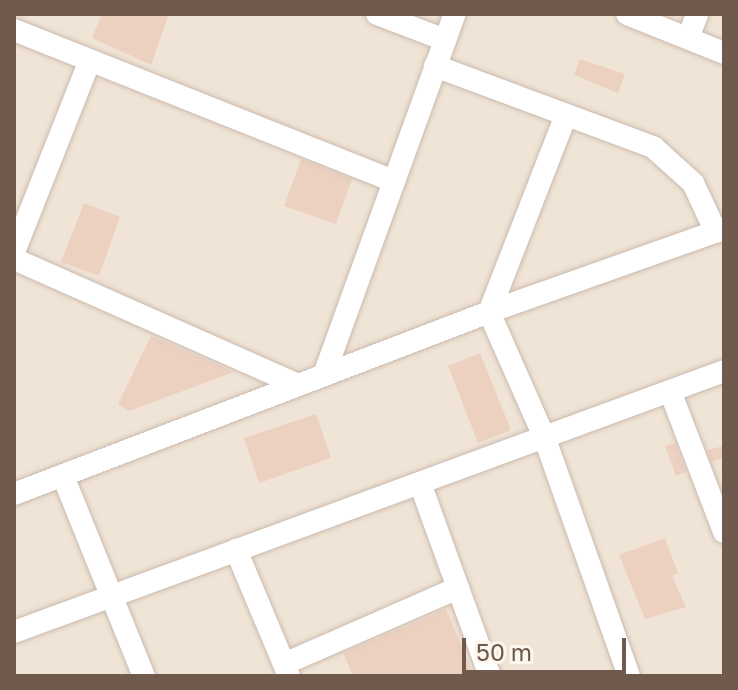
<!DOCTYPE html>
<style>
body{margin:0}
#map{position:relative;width:738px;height:690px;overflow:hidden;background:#f9f2e6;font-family:"Golos Text",sans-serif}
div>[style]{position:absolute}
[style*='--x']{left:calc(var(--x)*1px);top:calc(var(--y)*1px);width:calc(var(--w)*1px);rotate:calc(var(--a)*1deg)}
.residential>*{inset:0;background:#f0e4d6}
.building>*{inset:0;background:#ecd1c1}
.roads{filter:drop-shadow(0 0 2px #cabaae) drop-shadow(0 0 2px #cabaae)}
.minor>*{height:22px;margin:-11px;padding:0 11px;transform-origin:11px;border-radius:11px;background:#fff}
span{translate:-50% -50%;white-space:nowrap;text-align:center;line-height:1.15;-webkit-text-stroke:6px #fdf6ec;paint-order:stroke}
.frame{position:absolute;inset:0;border:16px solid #705a4e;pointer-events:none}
.scale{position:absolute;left:462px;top:638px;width:164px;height:36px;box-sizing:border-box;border:4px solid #705a4e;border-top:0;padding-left:10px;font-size:24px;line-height:28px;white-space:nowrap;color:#705a4e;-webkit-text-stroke:6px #fdf6ec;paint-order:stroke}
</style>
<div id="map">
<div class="residential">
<i style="clip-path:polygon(14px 14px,724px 14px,724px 676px,14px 676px)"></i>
</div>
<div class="building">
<i style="clip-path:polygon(102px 14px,169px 14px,151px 65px,92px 38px)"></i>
<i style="clip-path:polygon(580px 59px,625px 74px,618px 93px,574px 75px)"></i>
<i style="clip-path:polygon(301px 159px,352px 179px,336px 224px,284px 206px)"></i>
<i style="clip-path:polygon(84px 203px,120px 217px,99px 276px,61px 262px)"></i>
<i style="clip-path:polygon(151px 336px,166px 342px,234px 372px,129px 411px,118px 404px)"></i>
<i style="clip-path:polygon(480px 353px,511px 430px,478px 443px,448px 366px)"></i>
<i style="clip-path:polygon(316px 414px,331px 458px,259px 483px,244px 438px)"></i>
<i style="clip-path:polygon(675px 443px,686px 472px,676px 476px,665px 446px)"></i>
<i style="clip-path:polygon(724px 446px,724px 457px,712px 462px,707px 450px)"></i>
<i style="clip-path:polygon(665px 538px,678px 573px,672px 576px,686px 607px,645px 619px,619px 555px)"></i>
<i style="clip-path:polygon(446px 609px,474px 676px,353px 676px,343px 653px)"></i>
</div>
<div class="roads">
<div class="minor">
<i style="--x:377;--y:14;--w:73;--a:20.9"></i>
<i style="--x:627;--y:14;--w:105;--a:21.9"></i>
<i style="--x:14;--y:30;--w:409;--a:21.7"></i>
<i style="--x:688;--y:38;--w:26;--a:-69"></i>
<i style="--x:435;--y:66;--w:233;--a:20.4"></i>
<i style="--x:653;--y:147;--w:54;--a:42"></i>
<i style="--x:693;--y:183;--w:54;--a:64.9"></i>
<i style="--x:566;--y:115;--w:212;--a:111.3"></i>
<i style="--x:489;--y:312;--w:139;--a:66.2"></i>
<i style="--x:545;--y:439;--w:251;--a:70.5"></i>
<i style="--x:14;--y:252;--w:206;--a:-68.4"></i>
<i style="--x:14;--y:259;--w:311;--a:23.9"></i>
<i style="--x:324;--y:375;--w:384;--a:-70.1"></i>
<i style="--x:670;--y:391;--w:151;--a:69"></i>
<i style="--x:63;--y:476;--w:216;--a:68"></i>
<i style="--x:420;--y:483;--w:205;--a:70.1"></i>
<i style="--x:14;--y:494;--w:509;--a:-20.96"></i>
<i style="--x:489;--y:312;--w:249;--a:-19.5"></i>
<i style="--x:236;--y:550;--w:137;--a:67.2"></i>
<i style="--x:14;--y:632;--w:756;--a:-20.18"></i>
<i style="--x:284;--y:664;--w:190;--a:-23.6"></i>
</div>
</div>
<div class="frame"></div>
<div class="scale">50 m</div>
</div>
